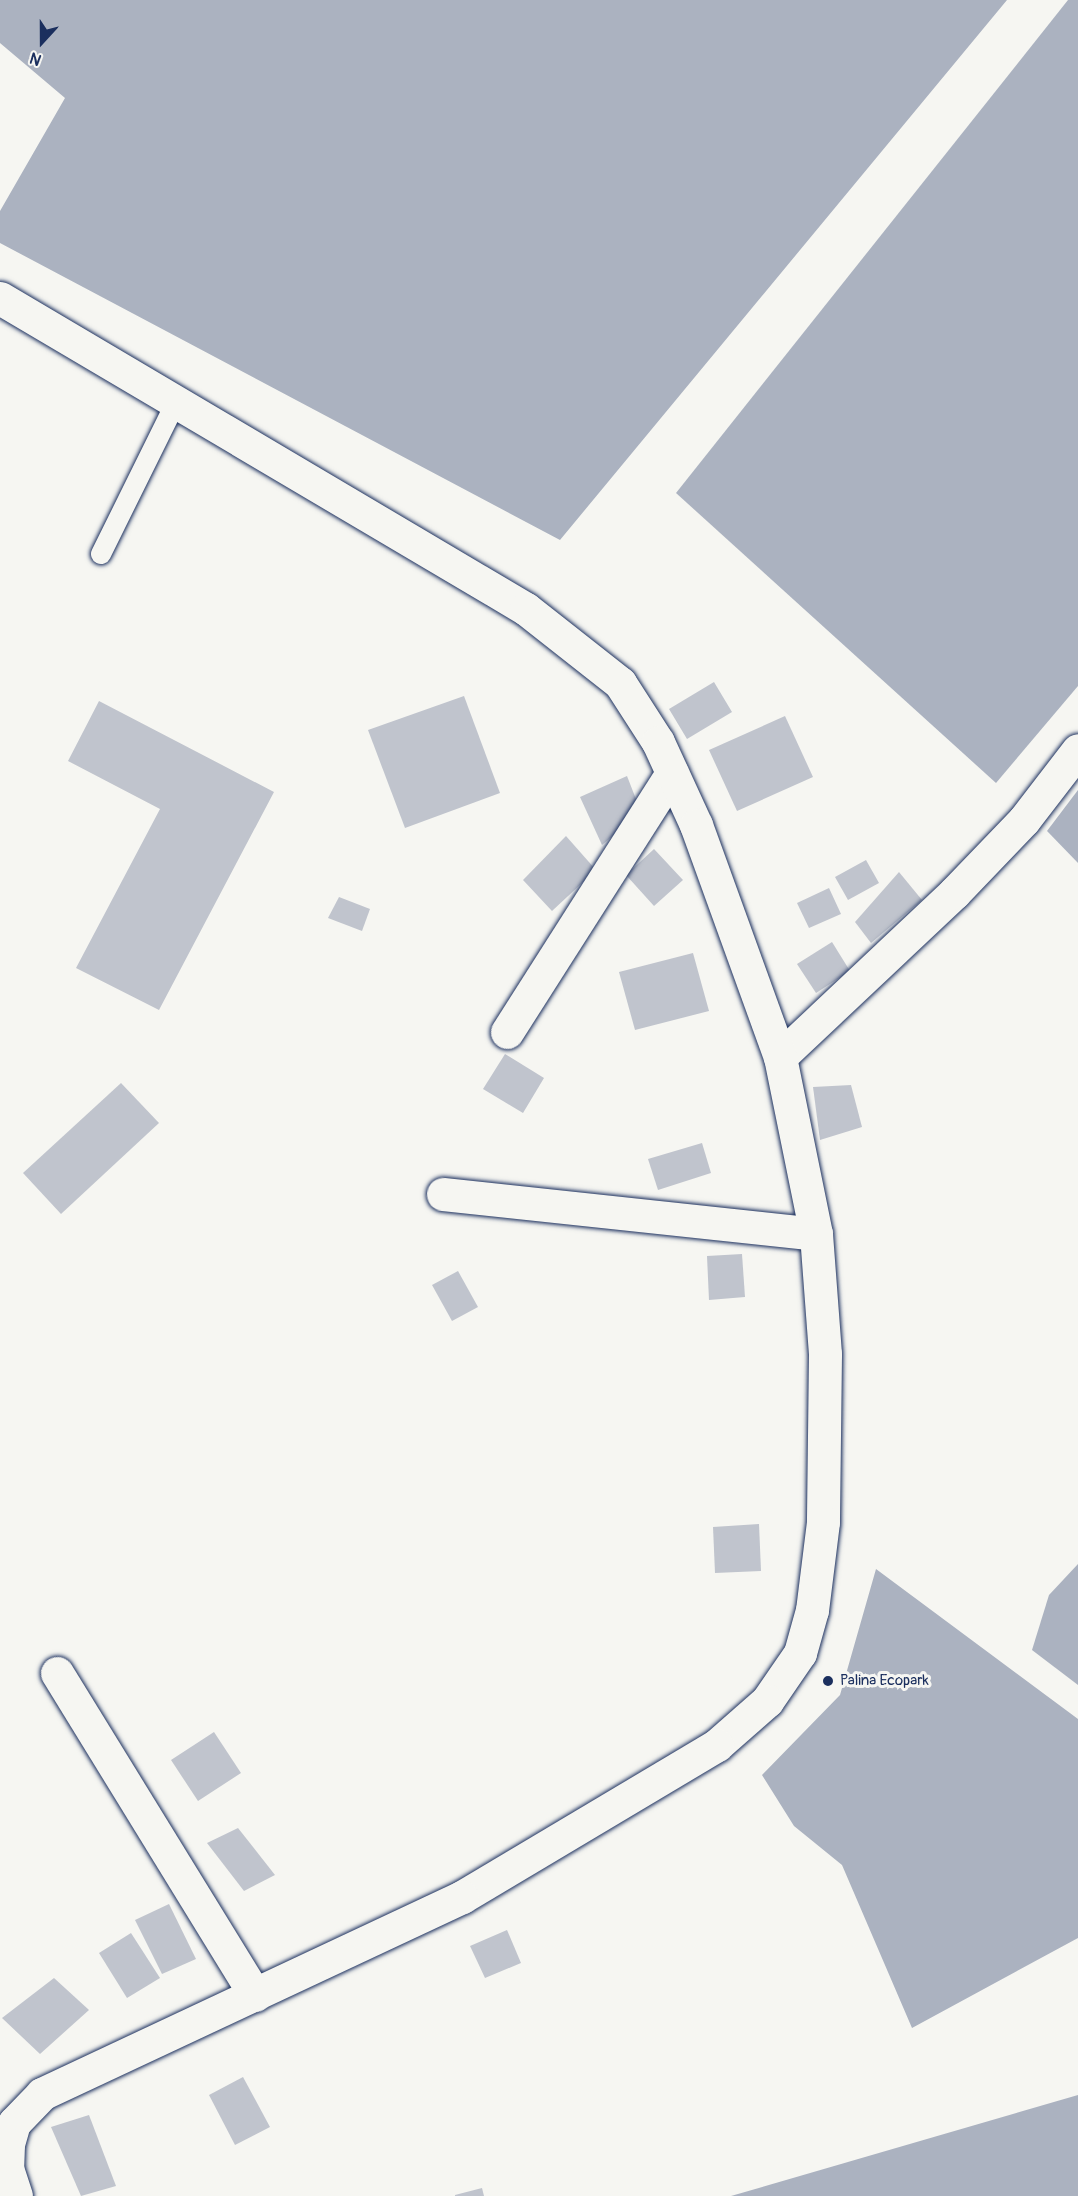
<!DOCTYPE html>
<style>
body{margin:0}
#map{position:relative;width:1078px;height:2196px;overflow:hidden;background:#f6f6f2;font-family:Pangolin,sans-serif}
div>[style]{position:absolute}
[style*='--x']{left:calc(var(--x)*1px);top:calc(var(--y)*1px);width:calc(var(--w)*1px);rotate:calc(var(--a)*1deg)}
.water>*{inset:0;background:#abb2c0}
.building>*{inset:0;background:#c0c4cd}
.roads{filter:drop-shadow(0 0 2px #1b2f5e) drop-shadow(0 0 2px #1b2f5e)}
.lane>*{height:20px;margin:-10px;padding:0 10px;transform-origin:10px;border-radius:10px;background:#f6f6f2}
.street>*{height:33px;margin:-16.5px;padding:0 16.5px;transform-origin:16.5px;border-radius:16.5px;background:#f6f6f2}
.secondary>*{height:33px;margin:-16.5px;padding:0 16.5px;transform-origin:16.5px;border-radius:16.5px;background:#f6f6f2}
.dots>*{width:16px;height:16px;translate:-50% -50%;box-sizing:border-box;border:3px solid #f6f6f2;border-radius:50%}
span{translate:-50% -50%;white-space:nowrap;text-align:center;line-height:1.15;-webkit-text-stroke:6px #f6f6f2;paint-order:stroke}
.poi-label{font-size:15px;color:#1b2f5e}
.left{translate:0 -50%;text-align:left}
.north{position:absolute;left:12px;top:12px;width:60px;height:60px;-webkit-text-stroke:4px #f6f6f2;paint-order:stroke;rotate:201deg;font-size:16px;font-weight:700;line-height:24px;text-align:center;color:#1b2f5e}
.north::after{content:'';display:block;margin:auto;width:21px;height:27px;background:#1b2f5e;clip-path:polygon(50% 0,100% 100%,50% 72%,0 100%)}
</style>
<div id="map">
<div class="water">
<i style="clip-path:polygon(0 0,1007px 0,560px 540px,0 243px,0 211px,65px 98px,0 43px)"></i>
<i style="clip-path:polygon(1068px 0,1078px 0,1078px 686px,996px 783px,676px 493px)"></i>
<i style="clip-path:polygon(1078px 790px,1078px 863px,1047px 831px)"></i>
<i style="clip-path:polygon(1078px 1564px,1078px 1685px,1032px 1650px,1049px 1595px)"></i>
<i style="clip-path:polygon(876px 1569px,1078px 1719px,1078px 1938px,912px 2028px,842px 1865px,794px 1826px,762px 1775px,840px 1695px)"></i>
<i style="clip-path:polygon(1078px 2095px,1078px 2196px,731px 2196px)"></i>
</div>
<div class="building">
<i style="clip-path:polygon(714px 682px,732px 712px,687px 739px,669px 709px)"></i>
<i style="clip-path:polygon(464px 696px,500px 793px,405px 828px,368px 730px)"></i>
<i style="clip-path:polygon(99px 701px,274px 792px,159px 1010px,76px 968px,160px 809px,68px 761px)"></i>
<i style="clip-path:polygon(785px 716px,813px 777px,737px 811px,709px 750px)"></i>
<i style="clip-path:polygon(627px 776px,641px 812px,602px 845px,580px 797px)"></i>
<i style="clip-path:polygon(566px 836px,596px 870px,552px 911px,523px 880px)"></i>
<i style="clip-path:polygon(654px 849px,683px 880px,654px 906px,626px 875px)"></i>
<i style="clip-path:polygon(866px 860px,879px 883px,848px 900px,835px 877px)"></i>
<i style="clip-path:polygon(899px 872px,922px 900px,871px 943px,855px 922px)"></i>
<i style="clip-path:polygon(829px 888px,841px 914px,809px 928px,797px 903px)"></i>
<i style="clip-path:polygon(339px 897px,370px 909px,362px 931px,328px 918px)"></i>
<i style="clip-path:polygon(832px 942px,850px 971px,816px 993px,797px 964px)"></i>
<i style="clip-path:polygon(693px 953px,709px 1011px,635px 1030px,619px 972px)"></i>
<i style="clip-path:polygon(505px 1054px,544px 1078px,523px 1113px,483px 1089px)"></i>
<i style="clip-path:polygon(121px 1083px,159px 1123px,61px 1214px,23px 1173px)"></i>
<i style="clip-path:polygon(851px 1085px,862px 1127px,820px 1140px,813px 1087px)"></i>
<i style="clip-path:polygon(702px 1143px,711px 1173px,658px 1190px,648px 1159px)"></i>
<i style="clip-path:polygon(742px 1254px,745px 1297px,709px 1300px,707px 1256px)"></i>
<i style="clip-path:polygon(458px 1271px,478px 1307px,452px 1321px,432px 1285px)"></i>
<i style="clip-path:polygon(759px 1524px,761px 1571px,715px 1573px,713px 1527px)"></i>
<i style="clip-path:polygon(214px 1732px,241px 1773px,198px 1801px,171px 1760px)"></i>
<i style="clip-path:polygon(238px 1828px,275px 1875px,244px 1891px,207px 1843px)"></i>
<i style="clip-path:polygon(169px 1904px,196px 1959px,162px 1974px,135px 1920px)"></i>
<i style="clip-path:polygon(507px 1930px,521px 1963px,485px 1978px,470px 1946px)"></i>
<i style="clip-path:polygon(131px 1933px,160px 1978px,127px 1998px,99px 1953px)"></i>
<i style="clip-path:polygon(54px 1978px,89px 2010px,40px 2054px,2px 2018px)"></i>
<i style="clip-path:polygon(243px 2077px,270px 2127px,235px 2145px,209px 2095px)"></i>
<i style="clip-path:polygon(89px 2115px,116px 2186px,81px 2196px,51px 2127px)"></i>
<i style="clip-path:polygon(482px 2188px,484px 2196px,455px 2196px,455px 2195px)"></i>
</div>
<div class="roads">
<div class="lane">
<i style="--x:101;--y:554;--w:172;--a:-63.7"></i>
</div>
<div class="street">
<i style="--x:507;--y:1032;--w:307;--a:-57.5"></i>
<i style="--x:780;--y:1057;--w:239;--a:-43.3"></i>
<i style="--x:954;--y:893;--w:101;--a:-46.2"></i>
<i style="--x:1024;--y:820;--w:88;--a:-52.4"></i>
<i style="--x:443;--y:1194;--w:375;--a:6.1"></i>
<i style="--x:57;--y:1673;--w:378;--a:58.4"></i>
</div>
<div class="secondary">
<i style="--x:0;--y:298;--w:611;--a:30.59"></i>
<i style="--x:526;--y:609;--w:120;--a:38.2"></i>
<i style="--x:620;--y:683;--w:70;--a:57.2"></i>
<i style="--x:658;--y:742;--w:91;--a:65.4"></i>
<i style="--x:696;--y:825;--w:247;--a:70.1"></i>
<i style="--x:780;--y:1057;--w:181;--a:78.5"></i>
<i style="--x:816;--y:1234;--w:120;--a:85.7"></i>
<i style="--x:825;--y:1354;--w:168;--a:90.7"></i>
<i style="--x:823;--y:1522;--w:89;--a:97.1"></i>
<i style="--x:812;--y:1610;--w:45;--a:105.6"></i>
<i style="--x:800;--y:1653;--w:58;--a:124.5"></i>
<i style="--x:767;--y:1701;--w:67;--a:138.7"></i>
<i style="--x:717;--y:1745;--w:297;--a:149.2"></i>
<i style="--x:462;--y:1897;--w:464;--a:154.9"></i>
<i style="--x:42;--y:2094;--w:40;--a:134"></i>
<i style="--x:14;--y:2123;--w:22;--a:106"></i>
<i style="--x:8;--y:2144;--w:24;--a:92"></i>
<i style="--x:7;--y:2168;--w:29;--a:72"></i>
</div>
</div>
<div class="dots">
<i style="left:828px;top:1681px;background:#1b2f5e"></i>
</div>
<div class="poi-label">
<span class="left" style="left:840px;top:1681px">Palina Ecopark</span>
</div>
<div class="north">N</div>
</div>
